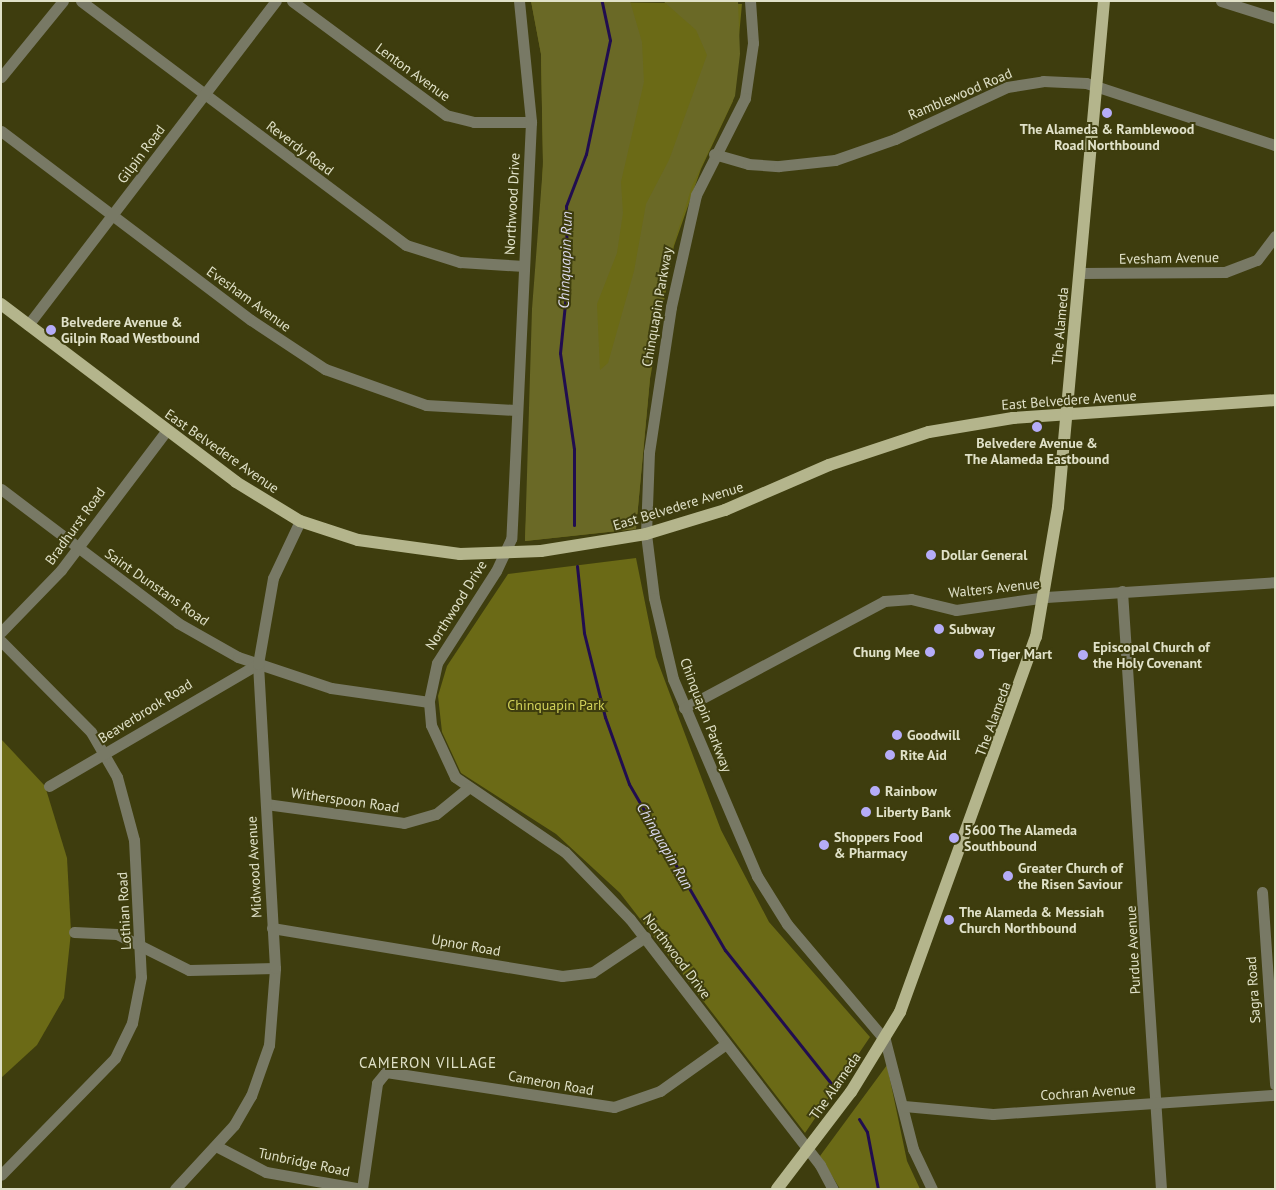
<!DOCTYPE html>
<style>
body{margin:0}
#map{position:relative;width:1276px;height:1190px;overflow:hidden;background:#3e3d0e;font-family:"PT Sans",sans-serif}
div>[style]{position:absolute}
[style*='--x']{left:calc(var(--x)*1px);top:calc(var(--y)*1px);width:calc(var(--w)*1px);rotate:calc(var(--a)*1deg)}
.green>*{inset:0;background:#6b6a16}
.forest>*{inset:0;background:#6a6926}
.stream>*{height:3px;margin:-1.5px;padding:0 1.5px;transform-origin:1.5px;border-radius:1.5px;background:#210d4f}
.minor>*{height:11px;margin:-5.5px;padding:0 5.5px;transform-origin:5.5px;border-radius:5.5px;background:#787965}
.major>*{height:12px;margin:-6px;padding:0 6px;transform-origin:6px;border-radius:6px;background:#b4b58c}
.dots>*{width:14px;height:14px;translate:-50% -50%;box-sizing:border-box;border:2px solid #3e3d0e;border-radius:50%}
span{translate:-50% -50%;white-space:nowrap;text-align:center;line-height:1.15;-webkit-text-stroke:4px #3e3d0e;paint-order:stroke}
.street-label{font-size:14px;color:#e0e1c8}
.poi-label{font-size:14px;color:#e0e1c8;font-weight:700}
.left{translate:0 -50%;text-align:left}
.right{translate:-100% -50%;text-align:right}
.park-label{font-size:14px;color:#d2d25a}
.water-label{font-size:15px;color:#dcdaef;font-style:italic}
.neighbourhood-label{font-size:15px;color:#e0e1c8;letter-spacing:1px}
.frame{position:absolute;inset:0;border:2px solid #e0e1c8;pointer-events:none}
</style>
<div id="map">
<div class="green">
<i style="clip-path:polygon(531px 1px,742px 4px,733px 101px,701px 169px,674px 246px,650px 379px,636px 529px,525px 541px,543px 161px,541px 54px)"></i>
<i style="clip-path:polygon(636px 558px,656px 657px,721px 830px,769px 922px,870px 1037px,805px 1133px,620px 893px,556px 834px,461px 773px,442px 732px,438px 696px,447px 666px,508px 574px)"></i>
<i style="clip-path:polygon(1px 739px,45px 786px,67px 858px,71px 932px,64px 998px,37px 1045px,1px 1078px)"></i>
<i style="clip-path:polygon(887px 1065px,907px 1161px,920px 1189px,840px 1189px,820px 1156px)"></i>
</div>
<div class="forest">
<i style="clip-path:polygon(531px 1px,630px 1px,642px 42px,644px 82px,621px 182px,623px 213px,617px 253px,597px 304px,600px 370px,608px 363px,634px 271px,646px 204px,669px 160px,707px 55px,696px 30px,663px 1px,738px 1px,740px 54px,735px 96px,692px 186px,671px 253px,651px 367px,636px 529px,525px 541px,532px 309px,543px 166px,541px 54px)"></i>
</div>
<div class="stream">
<i style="--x:574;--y:525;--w:76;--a:-90"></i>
<i style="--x:574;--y:449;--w:97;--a:-98.3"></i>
<i style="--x:560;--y:353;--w:69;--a:-84.2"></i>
<i style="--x:567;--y:284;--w:78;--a:-90.7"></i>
<i style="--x:566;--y:206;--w:56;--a:-69"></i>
<i style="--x:586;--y:154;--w:116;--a:-78.1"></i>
<i style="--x:610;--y:40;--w:40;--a:-102"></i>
<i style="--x:577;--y:566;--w:67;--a:84"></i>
<i style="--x:584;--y:633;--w:87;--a:76"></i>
<i style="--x:605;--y:717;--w:71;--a:70.3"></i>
<i style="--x:629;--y:784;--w:192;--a:60"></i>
<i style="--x:725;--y:950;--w:175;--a:51.5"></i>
<i style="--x:859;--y:1119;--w:15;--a:58"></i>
<i style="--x:867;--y:1132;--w:58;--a:79.1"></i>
</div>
<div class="minor">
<i style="--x:81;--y:1;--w:406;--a:36.9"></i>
<i style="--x:406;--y:245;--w:57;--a:17.5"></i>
<i style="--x:460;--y:262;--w:64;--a:3.6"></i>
<i style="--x:292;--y:1;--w:192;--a:36.5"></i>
<i style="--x:446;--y:115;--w:29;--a:14"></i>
<i style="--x:474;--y:122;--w:57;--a:0"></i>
<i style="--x:519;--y:1;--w:122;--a:84.3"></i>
<i style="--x:531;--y:122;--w:417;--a:92.7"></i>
<i style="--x:511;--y:539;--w:35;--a:115"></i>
<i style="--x:496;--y:571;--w:109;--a:122.7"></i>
<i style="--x:437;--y:663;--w:40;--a:102"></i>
<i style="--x:429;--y:702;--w:23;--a:85"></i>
<i style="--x:431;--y:725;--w:57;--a:65.2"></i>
<i style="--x:455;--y:777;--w:133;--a:34.3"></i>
<i style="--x:565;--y:852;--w:93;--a:45.9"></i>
<i style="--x:630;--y:919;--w:311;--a:52.3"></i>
<i style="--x:820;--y:1165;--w:27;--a:62"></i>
<i style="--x:750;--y:1;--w:42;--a:85.9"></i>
<i style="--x:753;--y:43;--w:56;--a:98.3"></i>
<i style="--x:745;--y:98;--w:109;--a:116.8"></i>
<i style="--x:696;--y:195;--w:115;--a:102.6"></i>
<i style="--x:671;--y:307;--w:147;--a:98.6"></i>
<i style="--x:649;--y:452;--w:82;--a:92.1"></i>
<i style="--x:646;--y:534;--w:64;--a:82.9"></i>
<i style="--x:654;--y:598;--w:83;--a:76.8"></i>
<i style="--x:673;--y:679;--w:214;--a:66.9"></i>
<i style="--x:757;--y:876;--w:57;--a:58"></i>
<i style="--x:787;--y:924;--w:152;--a:49.8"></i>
<i style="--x:885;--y:1040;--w:113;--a:75.6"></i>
<i style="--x:913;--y:1149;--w:44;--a:64.6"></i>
<i style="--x:1221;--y:1;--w:57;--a:17.5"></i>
<i style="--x:1;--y:77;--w:98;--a:-50.8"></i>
<i style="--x:1;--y:131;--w:313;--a:37.1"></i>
<i style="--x:251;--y:320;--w:89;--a:33.5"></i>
<i style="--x:325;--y:369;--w:107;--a:19.6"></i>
<i style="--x:426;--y:405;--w:89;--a:3.2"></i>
<i style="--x:714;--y:154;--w:35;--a:16"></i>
<i style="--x:748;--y:164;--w:31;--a:4"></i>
<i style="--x:779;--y:166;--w:56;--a:-6.1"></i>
<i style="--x:835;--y:160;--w:64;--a:-19.3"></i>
<i style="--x:895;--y:139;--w:123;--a:-24.9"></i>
<i style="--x:1007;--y:87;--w:36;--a:-9"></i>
<i style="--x:1043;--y:81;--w:43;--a:2.7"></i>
<i style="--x:1086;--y:83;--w:199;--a:18.2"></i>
<i style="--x:1080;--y:273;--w:145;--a:-0.4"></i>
<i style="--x:1225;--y:272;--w:34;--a:-21"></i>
<i style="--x:1257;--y:260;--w:30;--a:-53"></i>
<i style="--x:28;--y:325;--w:408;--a:-52.6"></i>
<i style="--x:1;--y:489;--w:222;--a:37.1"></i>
<i style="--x:178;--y:623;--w:69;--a:29.5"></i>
<i style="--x:238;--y:657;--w:98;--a:18.4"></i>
<i style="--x:331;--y:688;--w:99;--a:8.1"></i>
<i style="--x:1122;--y:591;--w:599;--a:86.27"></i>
<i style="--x:1;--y:632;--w:86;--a:-45.9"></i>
<i style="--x:61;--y:570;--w:174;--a:-52.9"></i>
<i style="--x:1;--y:641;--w:128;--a:45.3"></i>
<i style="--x:91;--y:732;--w:52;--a:60"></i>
<i style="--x:117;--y:777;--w:65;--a:74.9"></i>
<i style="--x:134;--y:840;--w:137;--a:87.1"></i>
<i style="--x:141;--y:977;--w:47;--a:101.1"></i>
<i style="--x:132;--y:1023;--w:39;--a:116"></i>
<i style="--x:115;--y:1058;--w:163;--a:134.3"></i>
<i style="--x:684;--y:708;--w:227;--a:-28.1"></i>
<i style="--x:884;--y:601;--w:27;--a:-4"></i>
<i style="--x:911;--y:599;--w:46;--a:13.7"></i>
<i style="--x:956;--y:610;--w:91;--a:-8.2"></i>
<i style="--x:1046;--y:597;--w:229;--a:-3.7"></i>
<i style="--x:49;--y:786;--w:242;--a:-30.3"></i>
<i style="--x:266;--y:804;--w:139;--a:7.8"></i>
<i style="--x:404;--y:823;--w:33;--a:-16"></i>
<i style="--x:436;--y:814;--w:41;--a:-39.1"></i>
<i style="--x:1262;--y:892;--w:193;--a:86.1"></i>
<i style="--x:272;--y:928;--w:294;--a:9.4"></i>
<i style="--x:562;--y:976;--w:31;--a:-7"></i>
<i style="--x:593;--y:972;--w:63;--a:-33.9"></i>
<i style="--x:74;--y:932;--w:43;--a:2.7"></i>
<i style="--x:117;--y:934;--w:80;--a:26.6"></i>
<i style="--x:189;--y:970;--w:86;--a:-1.3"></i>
<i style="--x:904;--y:1106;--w:89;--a:5.1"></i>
<i style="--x:993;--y:1114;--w:283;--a:-3.9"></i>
<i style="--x:216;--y:1146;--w:56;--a:27.5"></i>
<i style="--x:266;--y:1172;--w:97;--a:10.1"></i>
<i style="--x:175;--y:1189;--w:87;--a:-47.3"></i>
<i style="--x:234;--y:1125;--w:34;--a:-60"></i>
<i style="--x:251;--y:1096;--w:54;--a:-70.6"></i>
<i style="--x:269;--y:1045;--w:77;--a:-85.5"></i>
<i style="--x:275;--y:968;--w:304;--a:-93.2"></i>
<i style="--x:258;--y:664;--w:87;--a:-80.1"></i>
<i style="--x:273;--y:578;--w:63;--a:-64.7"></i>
<i style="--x:362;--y:1189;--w:107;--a:-81.9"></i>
<i style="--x:377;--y:1083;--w:14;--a:-51"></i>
<i style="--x:386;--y:1072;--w:231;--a:8.7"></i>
<i style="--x:614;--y:1107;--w:49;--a:-19.2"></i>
<i style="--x:660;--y:1091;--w:81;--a:-35.5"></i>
</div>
<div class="major">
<i style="--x:1;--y:304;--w:295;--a:37.1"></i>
<i style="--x:236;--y:482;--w:75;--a:31.4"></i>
<i style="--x:300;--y:521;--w:61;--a:18.1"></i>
<i style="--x:358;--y:540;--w:103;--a:7.8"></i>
<i style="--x:460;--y:554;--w:81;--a:-2.1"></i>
<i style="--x:541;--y:551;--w:106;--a:-9.2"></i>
<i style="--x:646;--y:534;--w:83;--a:-16.9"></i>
<i style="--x:725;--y:510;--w:113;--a:-23.4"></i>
<i style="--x:829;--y:465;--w:105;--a:-18.3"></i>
<i style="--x:929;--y:432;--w:85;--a:-9.5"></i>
<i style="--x:1013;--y:418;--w:263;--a:-3.9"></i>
<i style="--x:777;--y:1189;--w:122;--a:-52.7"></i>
<i style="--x:851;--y:1092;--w:94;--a:-58.5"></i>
<i style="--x:900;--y:1012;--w:399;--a:-70.1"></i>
<i style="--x:1036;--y:637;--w:132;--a:-80.4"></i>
<i style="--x:1058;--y:507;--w:508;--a:-84.81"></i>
</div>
<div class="dots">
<i style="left:1107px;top:113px;background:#b5acf8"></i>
<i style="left:51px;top:330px;background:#b5acf8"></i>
<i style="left:1037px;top:427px;background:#b5acf8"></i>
<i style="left:931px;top:555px;background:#b5acf8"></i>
<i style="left:939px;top:629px;background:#b5acf8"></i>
<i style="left:930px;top:652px;background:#b5acf8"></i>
<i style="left:979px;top:654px;background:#b5acf8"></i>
<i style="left:1083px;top:655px;background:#b5acf8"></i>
<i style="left:897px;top:735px;background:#b5acf8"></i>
<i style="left:890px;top:755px;background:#b5acf8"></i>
<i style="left:875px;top:791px;background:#b5acf8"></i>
<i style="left:866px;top:812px;background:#b5acf8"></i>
<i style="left:954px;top:838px;background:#b5acf8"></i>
<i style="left:824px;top:845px;background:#b5acf8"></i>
<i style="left:1008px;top:876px;background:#b5acf8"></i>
<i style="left:949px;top:920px;background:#b5acf8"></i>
</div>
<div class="street-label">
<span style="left:413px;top:72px;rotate:36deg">Lenton Avenue</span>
<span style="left:960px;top:94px;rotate:-23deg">Ramblewood Road</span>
<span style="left:300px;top:148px;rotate:37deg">Reverdy Road</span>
<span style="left:141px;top:154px;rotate:-53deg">Gilpin Road</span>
<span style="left:512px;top:204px;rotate:-87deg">Northwood Drive</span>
<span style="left:1169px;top:258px;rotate:-1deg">Evesham Avenue</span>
<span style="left:249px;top:299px;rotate:36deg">Evesham Avenue</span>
<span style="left:657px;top:307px;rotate:-80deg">Chinquapin Parkway</span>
<span style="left:1060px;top:326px;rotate:-85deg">The Alameda</span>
<span style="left:1069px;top:400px;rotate:-4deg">East Belvedere Avenue</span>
<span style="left:222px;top:451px;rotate:35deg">East Belvedere Avenue</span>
<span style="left:678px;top:506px;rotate:-17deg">East Belvedere Avenue</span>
<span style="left:75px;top:526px;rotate:-54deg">Bradhurst Road</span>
<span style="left:157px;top:587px;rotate:35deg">Saint Dunstans Road</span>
<span style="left:994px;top:588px;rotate:-6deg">Walters Avenue</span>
<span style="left:456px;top:605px;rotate:-58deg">Northwood Drive</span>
<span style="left:145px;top:711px;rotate:-32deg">Beaverbrook Road</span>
<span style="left:706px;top:715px;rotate:69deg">Chinquapin Parkway</span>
<span style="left:993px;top:719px;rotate:-70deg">The Alameda</span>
<span style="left:345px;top:800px;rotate:8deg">Witherspoon Road</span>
<span style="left:254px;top:867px;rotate:-93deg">Midwood Avenue</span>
<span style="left:124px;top:911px;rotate:-93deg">Lothian Road</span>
<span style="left:466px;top:945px;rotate:10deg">Upnor Road</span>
<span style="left:1133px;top:950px;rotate:-93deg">Purdue Avenue</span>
<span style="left:677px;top:956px;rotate:53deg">Northwood Drive</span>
<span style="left:1253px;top:990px;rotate:-94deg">Sagra Road</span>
<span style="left:551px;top:1083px;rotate:10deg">Cameron Road</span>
<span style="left:835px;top:1086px;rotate:-55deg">The Alameda</span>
<span style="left:1088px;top:1092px;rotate:-4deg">Cochran Avenue</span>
<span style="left:304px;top:1162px;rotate:12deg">Tunbridge Road</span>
</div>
<div class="poi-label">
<span style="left:1107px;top:137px">The Alameda &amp; Ramblewood<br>Road Northbound</span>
<span class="left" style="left:61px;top:330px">Belvedere Avenue &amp;<br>Gilpin Road Westbound</span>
<span style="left:1037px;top:451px">Belvedere Avenue &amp;<br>The Alameda Eastbound</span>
<span class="left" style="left:941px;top:555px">Dollar General</span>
<span class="left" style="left:949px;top:629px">Subway</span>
<span class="left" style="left:1093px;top:655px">Episcopal Church of<br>the Holy Covenant</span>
<span class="right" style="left:920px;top:652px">Chung Mee</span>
<span class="left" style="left:989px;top:654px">Tiger Mart</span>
<span class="left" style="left:907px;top:735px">Goodwill</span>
<span class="left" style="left:900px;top:755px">Rite Aid</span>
<span class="left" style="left:885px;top:791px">Rainbow</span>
<span class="left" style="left:876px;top:812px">Liberty Bank</span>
<span class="left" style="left:964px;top:838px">5600 The Alameda<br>Southbound</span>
<span class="left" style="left:834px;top:845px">Shoppers Food<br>&amp; Pharmacy</span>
<span class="left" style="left:1018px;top:876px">Greater Church of<br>the Risen Saviour</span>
<span class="left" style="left:959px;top:920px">The Alameda &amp; Messiah<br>Church Northbound</span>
</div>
<div class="park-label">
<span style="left:556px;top:705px">Chinquapin Park</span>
</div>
<div class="water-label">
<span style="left:565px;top:260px;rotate:-88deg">Chinquapin Run</span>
<span style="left:665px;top:846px;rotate:60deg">Chinquapin Run</span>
</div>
<div class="neighbourhood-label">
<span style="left:428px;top:1063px">CAMERON VILLAGE</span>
</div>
<div class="frame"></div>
</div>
